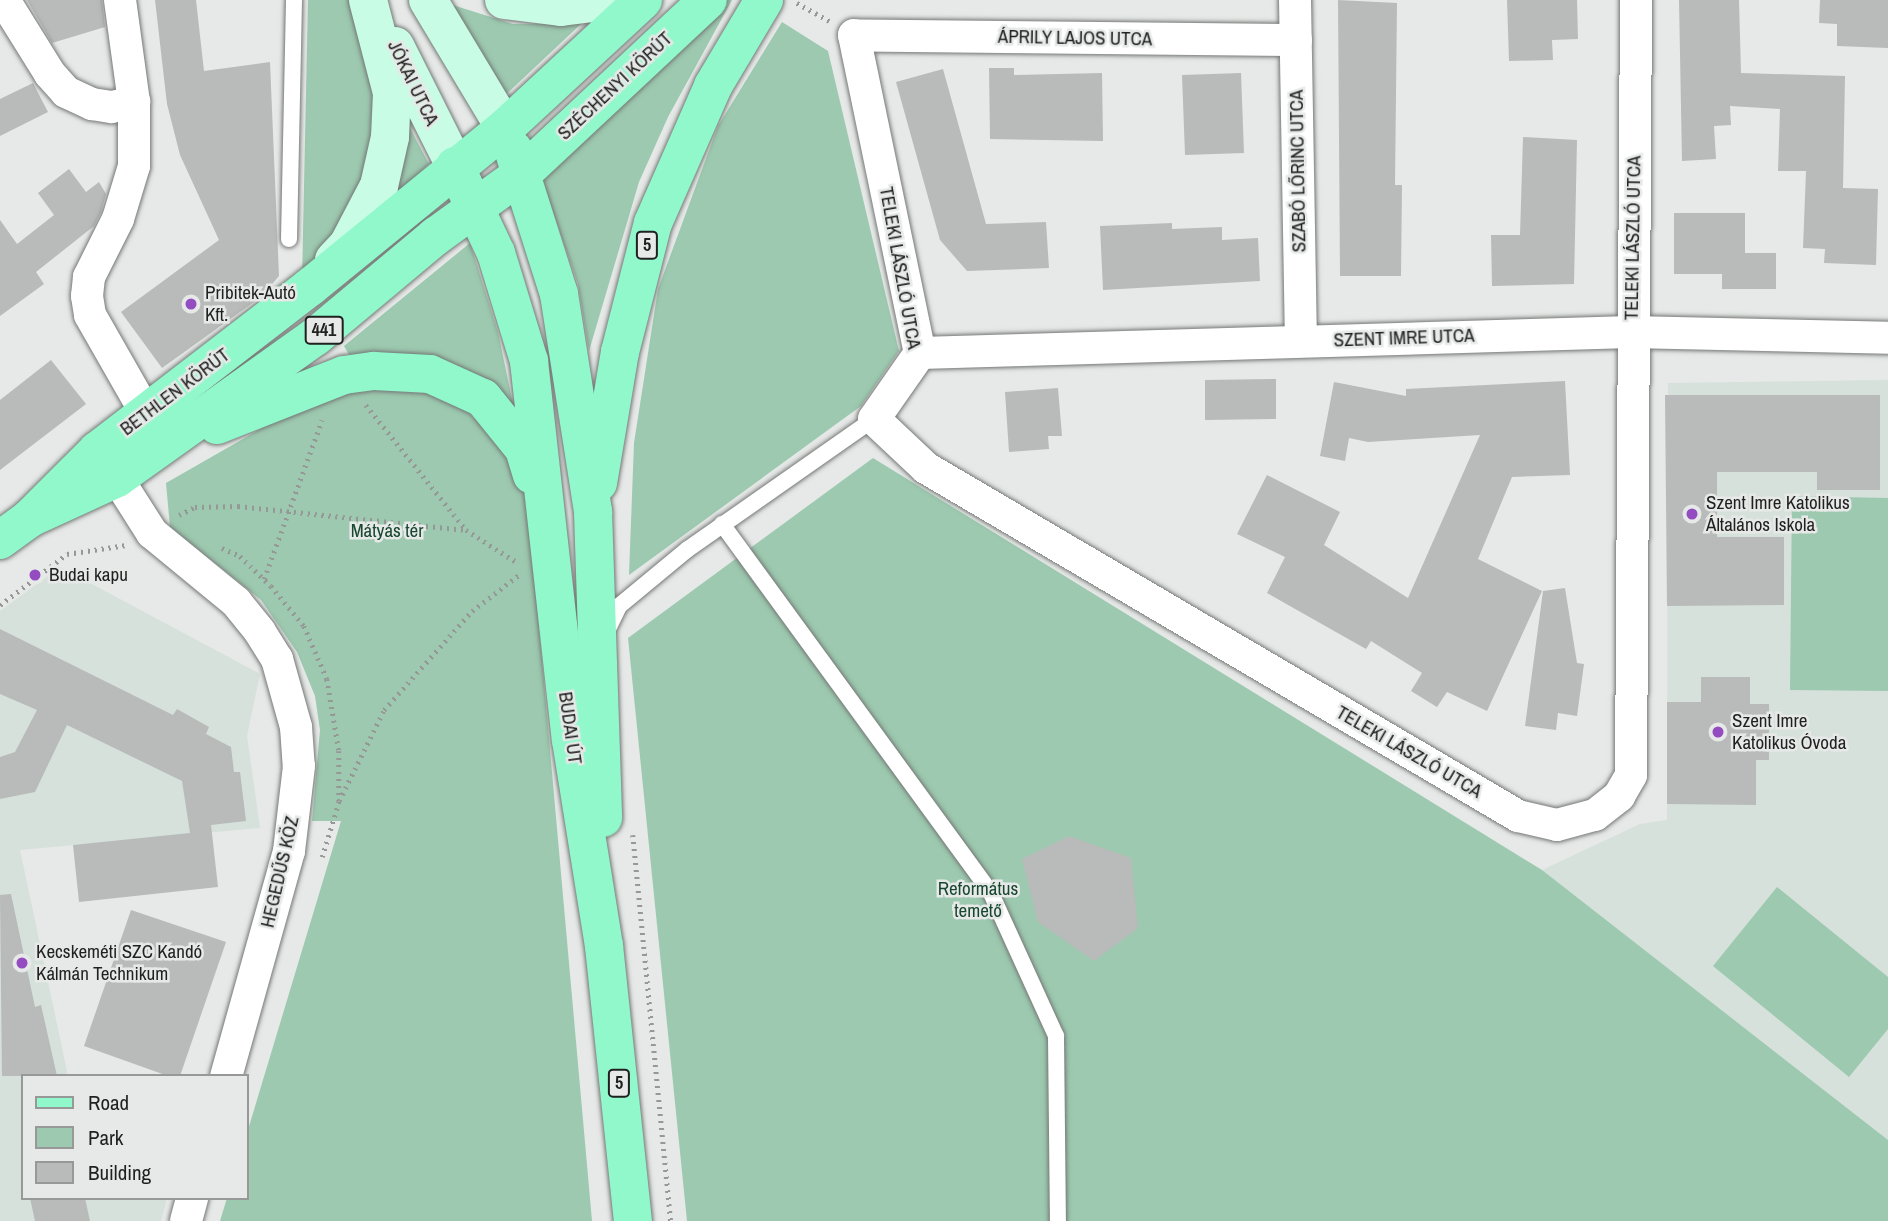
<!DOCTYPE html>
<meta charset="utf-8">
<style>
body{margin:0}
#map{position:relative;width:1888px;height:1221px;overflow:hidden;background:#e6e9e7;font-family:"Archivo Narrow",sans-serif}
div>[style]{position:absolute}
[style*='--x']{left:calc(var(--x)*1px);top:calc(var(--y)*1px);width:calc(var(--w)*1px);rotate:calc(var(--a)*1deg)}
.built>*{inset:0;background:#d6e1db}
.green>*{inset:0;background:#9cc9af}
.building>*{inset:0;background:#b8bbb9}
.path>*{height:4.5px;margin-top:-2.25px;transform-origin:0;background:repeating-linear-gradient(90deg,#969896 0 2px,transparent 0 7px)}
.roads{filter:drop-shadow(0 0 2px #757876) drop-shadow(0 0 2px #757876)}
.lane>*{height:16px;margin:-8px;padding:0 8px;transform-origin:8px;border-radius:8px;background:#fff}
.street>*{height:32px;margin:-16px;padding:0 16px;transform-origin:16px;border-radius:16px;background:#fff}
.secondary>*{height:38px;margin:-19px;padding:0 19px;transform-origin:19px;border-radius:19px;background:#c8fce5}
.primary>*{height:38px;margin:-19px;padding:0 19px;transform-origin:19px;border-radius:19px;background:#91f8cb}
.dots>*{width:19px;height:19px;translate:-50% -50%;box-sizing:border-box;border:4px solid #e6e9e7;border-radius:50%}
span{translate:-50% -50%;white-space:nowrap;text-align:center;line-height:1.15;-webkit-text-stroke:5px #e6e9e7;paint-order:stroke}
.shield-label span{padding:2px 5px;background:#e6e9e7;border:2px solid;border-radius:5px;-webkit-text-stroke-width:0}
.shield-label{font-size:18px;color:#1f201f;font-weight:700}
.street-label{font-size:19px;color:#1f201f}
.poi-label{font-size:19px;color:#1f201f}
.left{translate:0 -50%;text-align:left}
.park-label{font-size:19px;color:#184831}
.legend{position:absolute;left:21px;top:1074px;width:228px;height:126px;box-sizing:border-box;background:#e6e9e7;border:2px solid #969997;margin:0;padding:9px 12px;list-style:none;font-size:21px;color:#1f201f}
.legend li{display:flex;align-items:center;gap:14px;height:35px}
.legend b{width:35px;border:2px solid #969997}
</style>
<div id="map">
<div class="built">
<i style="clip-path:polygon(1888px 380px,1888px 1140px,1542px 870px,1640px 824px,1667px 820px,1668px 383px)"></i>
<i style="clip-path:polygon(60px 567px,260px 674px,247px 736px,260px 828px,20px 850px,68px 1076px,23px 1076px,23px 1198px,167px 1198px,161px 1221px,0 1221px,0 611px)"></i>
</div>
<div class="green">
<i style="clip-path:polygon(308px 0,352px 0,379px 105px,358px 199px,302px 281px)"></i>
<i style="clip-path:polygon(723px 0,732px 0,668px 117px,639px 182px,589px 351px,578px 284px,540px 175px)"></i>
<i style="clip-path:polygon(443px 2px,513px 24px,582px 23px,502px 98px)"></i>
<i style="clip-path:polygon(782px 22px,828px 51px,899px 351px,861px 406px,629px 575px,634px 443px,658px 289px,718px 126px)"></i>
<i style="clip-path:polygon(404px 117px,429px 164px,382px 209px)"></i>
<i style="clip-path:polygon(470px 243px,498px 332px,515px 414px,352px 360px,344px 346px)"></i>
<i style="clip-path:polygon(403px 387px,440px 397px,466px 410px,499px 443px,527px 492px,592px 1221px,220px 1221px,227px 1198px,247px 1198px,247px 1133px,341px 821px,312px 821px,320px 730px,315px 696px,297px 652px,261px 600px,170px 527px,166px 483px,269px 424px,355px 391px)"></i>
<i style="clip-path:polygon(873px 458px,1542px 870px,1888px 1140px,1888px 1221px,687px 1221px,628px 638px)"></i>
<i style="clip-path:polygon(1792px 496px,1888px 498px,1888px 691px,1790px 690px)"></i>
<i style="clip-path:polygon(1777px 887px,1888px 977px,1888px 1029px,1849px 1077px,1713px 966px)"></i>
</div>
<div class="building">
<i style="clip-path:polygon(27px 0,102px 0,105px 27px,52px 43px)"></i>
<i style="clip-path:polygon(155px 0,196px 0,204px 71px,270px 62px,279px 276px,261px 297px,162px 368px,121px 312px,219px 240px,180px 155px,167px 104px)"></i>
<i style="clip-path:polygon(1338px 0,1397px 3px,1395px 185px,1402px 185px,1401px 276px,1340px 276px)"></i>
<i style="clip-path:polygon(1507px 0,1577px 0,1578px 39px,1552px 40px,1553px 60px,1509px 61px)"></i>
<i style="clip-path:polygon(1679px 0,1739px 0,1741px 73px,1845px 76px,1843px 188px,1878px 189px,1876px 265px,1824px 263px,1825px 249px,1803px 248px,1806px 171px,1778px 171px,1780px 109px,1730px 106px,1731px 125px,1714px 126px,1716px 159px,1682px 161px)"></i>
<i style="clip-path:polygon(1820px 0,1888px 0,1888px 48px,1837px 46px,1837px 24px,1819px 23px)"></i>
<i style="clip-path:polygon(989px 68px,1014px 68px,1014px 75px,1102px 73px,1103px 141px,990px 139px)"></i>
<i style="clip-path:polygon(943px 69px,986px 224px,1046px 222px,1049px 268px,967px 271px,940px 240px,896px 82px)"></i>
<i style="clip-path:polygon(1241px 73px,1244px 153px,1185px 155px,1182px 75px)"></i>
<i style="clip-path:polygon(33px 83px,48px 112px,0 136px,0 99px)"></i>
<i style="clip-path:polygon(1523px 137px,1577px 140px,1574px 284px,1492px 286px,1491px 235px,1520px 235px)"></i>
<i style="clip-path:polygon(69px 169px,86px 192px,99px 182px,106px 194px,101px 212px,94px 226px,36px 272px,44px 284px,0 316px,0 220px,17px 244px,54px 215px,38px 193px)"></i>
<i style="clip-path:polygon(1674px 213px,1745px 213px,1745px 253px,1776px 253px,1776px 289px,1722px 289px,1722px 274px,1674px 274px)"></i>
<i style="clip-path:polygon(1172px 223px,1172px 229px,1222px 227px,1222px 240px,1258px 238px,1260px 281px,1103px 290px,1100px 226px)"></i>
<i style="clip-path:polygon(51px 360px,86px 404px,0 470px,0 400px)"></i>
<i style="clip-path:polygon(1276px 379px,1276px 419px,1205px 420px,1205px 380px)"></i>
<i style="clip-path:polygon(1565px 381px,1570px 475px,1512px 477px,1478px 559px,1542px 591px,1487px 711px,1447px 692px,1437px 707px,1411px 691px,1422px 673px,1371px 641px,1366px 649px,1267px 593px,1285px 557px,1237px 534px,1267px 475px,1340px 512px,1324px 545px,1408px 598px,1480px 435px,1368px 442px,1349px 438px,1345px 461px,1320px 456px,1334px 382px,1406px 396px,1406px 389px)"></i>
<i style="clip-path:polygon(1058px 388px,1062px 436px,1048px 436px,1049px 449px,1009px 452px,1005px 392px)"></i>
<i style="clip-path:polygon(1665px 395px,1880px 395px,1880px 490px,1817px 490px,1817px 472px,1717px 472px,1717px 537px,1784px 537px,1784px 605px,1667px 606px)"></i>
<i style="clip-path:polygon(1565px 588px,1577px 663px,1584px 664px,1577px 716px,1558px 713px,1556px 730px,1525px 726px,1543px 591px)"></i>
<i style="clip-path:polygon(0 629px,173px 715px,177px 709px,209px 727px,206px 734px,231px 747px,234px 772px,240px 772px,246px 821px,211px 825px,218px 887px,79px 902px,73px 845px,190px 833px,182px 781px,67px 725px,35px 792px,0 799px,0 757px,15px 752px,37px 710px,0 694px)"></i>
<i style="clip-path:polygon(1701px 677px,1750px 677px,1750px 704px,1769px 704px,1769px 760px,1756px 760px,1756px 805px,1667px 804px,1667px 702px,1701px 702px)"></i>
<i style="clip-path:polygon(1069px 836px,1131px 858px,1138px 928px,1094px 961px,1038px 922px,1022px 859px)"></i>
<i style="clip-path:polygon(11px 894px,35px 1007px,41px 1005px,57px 1076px,2px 1076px,0 895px)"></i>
<i style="clip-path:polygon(131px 910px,226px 942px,180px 1076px,168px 1076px,84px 1046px)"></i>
<i style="clip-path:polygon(30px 1198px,85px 1198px,90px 1221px,35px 1221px)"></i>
</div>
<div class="path">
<i style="--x:797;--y:3;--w:37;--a:29"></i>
<i style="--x:366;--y:405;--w:160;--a:51.3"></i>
<i style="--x:179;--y:515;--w:18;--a:-27"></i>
<i style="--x:195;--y:507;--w:43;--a:-1.3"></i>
<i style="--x:238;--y:506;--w:229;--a:6"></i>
<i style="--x:466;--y:530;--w:62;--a:32.4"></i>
<i style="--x:222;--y:548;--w:20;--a:24"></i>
<i style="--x:240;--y:556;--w:43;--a:44.1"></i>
<i style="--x:271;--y:586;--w:52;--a:50.5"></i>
<i style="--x:304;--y:626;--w:58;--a:66.5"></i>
<i style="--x:327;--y:679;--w:73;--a:80.5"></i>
<i style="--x:339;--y:751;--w:50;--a:90"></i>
<i style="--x:339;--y:801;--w:102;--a:-63.7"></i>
<i style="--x:384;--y:710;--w:132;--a:-48.4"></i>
<i style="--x:472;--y:611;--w:61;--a:-37.6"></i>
<i style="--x:264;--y:579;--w:169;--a:-70"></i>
<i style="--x:0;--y:605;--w:84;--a:-37.3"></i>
<i style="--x:67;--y:554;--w:60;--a:-8.7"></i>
<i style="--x:633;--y:835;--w:388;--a:84.4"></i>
<i style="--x:322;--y:857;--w:59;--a:-73.1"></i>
</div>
<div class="roads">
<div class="lane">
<i style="--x:289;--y:239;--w:239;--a:-88.8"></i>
<i style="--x:722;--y:524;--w:454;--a:53.9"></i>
<i style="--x:990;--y:891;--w:159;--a:65.5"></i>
<i style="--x:1056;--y:1036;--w:185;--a:89.4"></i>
<i style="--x:607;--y:631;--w:28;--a:-64"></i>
<i style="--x:619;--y:606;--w:89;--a:-39.6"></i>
<i style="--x:688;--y:549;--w:227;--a:-35"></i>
</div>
<div class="street">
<i style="--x:4;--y:0;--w:87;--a:58.1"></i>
<i style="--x:50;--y:74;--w:24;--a:48"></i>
<i style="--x:66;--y:92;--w:29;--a:25"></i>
<i style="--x:92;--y:104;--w:20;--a:9"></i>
<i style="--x:112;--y:107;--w:23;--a:-13"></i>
<i style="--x:120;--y:0;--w:103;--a:82.2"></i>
<i style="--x:134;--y:102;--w:64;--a:90"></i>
<i style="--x:134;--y:166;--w:55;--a:106.8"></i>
<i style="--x:118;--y:219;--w:65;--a:116.6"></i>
<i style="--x:89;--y:277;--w:19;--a:96"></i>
<i style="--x:87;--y:296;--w:19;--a:81"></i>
<i style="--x:90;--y:315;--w:115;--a:60.3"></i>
<i style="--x:1295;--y:0;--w:341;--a:89"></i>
<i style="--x:1296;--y:40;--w:442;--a:-179.4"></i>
<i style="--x:854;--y:35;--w:325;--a:78.3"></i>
<i style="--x:920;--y:353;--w:80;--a:124.9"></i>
<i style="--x:874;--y:419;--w:71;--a:43.3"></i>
<i style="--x:926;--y:468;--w:687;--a:30.45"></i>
<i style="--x:1518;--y:816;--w:40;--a:13"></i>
<i style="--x:1557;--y:825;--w:39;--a:-15"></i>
<i style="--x:1595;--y:815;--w:31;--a:-38"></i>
<i style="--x:1619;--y:796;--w:24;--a:-60"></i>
<i style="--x:1631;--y:775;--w:775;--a:-89.63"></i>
<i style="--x:920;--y:353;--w:711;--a:-1.69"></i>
<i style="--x:1631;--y:332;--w:257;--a:1.3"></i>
<i style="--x:117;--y:478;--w:65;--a:57.5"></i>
<i style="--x:152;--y:533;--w:109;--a:39.4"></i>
<i style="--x:236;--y:602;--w:38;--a:51"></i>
<i style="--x:260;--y:632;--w:32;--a:58"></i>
<i style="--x:277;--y:659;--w:71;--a:74.4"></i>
<i style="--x:296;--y:727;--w:39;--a:86"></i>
<i style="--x:299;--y:766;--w:86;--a:96.7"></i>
<i style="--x:289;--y:851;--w:234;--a:105.6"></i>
<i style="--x:186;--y:1221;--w:24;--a:-75"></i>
</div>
<div class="secondary">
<i style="--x:428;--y:0;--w:149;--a:59"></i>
<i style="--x:504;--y:0;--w:57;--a:7"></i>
<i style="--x:561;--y:7;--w:54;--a:-7.4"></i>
<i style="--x:395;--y:46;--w:134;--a:63.4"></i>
<i style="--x:334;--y:260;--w:21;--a:-47"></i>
<i style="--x:348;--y:245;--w:67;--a:-62.3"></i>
<i style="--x:379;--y:186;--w:50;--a:-77.3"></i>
<i style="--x:390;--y:137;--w:44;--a:-87.4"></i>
<i style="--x:392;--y:93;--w:96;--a:-104.5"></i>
</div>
<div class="primary">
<i style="--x:513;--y:149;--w:152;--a:72.4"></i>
<i style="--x:559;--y:294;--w:221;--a:81.1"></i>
<i style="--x:593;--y:512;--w:306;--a:88.1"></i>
<i style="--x:455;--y:166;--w:96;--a:64.8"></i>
<i style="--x:496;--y:253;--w:113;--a:73"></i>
<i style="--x:529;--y:361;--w:381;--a:83.7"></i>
<i style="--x:571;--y:740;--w:209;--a:80.9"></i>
<i style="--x:604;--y:946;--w:277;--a:84"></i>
<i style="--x:217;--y:425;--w:136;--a:-21.5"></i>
<i style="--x:344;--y:375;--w:30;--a:-8"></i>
<i style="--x:374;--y:371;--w:56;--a:3.1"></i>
<i style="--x:430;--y:374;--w:58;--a:24.4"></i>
<i style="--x:483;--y:398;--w:65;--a:51.2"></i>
<i style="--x:524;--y:449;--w:27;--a:73"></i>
<i style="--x:598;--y:483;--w:133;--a:-80.5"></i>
<i style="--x:620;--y:352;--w:133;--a:-75.7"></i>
<i style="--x:653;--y:223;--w:150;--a:-66.3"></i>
<i style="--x:713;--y:86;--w:100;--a:-59.3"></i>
<i style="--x:30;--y:518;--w:96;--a:-24.7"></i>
<i style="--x:117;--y:478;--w:243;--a:-35.5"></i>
<i style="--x:315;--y:337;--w:158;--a:-39.9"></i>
<i style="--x:436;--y:236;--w:107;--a:-35.9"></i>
<i style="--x:523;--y:173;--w:253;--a:-43.1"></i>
<i style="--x:0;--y:540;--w:37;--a:-36"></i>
<i style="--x:30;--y:518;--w:95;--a:-45"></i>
<i style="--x:97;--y:451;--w:269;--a:-37.6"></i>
<i style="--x:310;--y:287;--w:252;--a:-39.2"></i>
<i style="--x:505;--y:128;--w:188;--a:-42.8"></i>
</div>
</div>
<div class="dots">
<i style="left:191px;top:304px;background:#934dc1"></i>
<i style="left:1692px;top:514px;background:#934dc1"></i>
<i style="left:35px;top:575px;background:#934dc1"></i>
<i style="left:1718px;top:732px;background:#934dc1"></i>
<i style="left:22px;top:963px;background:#934dc1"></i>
</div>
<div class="shield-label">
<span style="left:647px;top:245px">5</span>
<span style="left:324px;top:330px">441</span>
<span style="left:619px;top:1083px">5</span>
</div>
<div class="street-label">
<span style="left:1075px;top:38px;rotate:1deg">ÁPRILY LAJOS UTCA</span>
<span style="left:413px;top:83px;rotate:64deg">JÓKAI UTCA</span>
<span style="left:615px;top:86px;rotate:-43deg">SZÉCHENYI KÖRÚT</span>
<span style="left:1298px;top:171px;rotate:-91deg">SZABÓ LŐRINC UTCA</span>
<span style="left:1633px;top:238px;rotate:-89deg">TELEKI LÁSZLÓ UTCA</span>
<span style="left:900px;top:268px;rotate:80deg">TELEKI LÁSZLÓ UTCA</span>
<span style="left:1404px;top:338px;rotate:-2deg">SZENT IMRE UTCA</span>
<span style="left:175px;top:392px;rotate:-37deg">BETHLEN KÖRÚT</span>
<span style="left:570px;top:728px;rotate:82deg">BUDAI ÚT</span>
<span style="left:1409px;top:752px;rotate:30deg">TELEKI LÁSZLÓ UTCA</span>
<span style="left:280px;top:872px;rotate:-77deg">HEGEDŰS KÖZ</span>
</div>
<div class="poi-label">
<span class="left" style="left:205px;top:304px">Pribitek-Autó<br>Kft.</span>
<span class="left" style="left:1706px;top:514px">Szent Imre Katolikus<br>Általános Iskola</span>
<span class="left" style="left:49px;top:575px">Budai kapu</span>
<span class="left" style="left:1732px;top:732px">Szent Imre<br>Katolikus Óvoda</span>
<span class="left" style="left:36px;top:963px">Kecskeméti SZC Kandó<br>Kálmán Technikum</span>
</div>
<div class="park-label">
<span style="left:387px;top:531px">Mátyás tér</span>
<span style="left:978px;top:900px">Református<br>temető</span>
</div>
<ul class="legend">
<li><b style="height:9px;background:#91f8cb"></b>Road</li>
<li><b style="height:19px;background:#9cc9af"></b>Park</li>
<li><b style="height:19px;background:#b8bbb9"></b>Building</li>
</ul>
</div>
